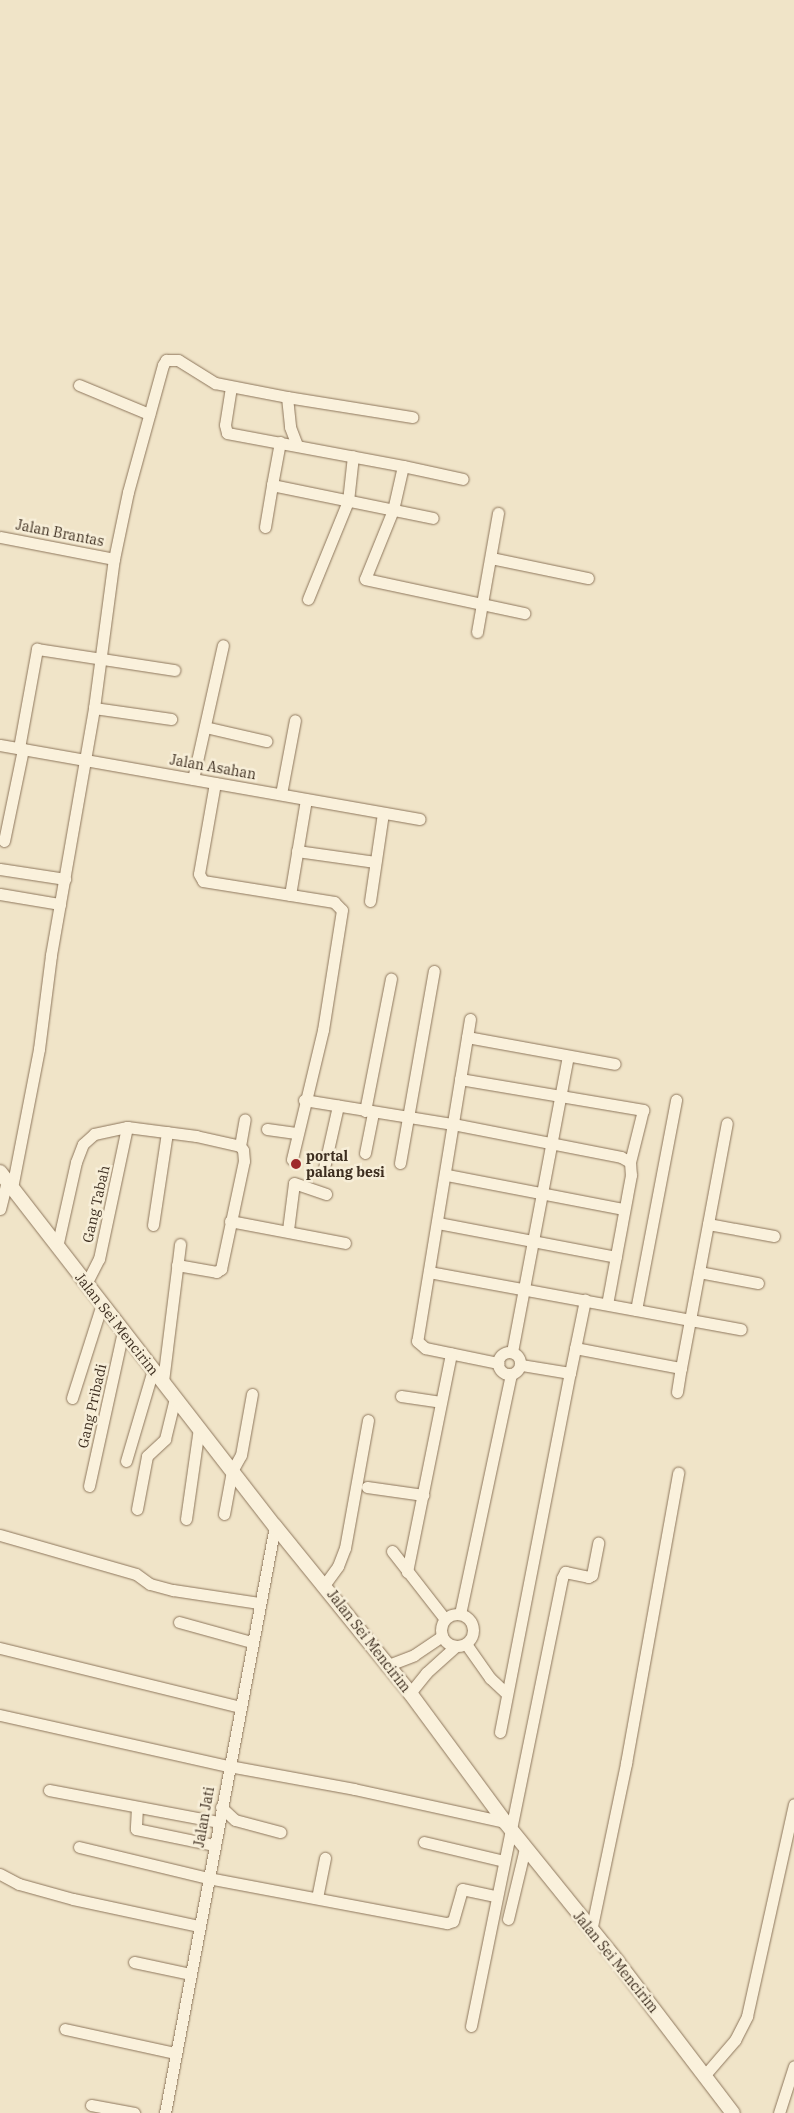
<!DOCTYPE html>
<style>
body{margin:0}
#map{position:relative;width:794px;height:2113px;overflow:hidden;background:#f0e4c8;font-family:"IBM Plex Serif",serif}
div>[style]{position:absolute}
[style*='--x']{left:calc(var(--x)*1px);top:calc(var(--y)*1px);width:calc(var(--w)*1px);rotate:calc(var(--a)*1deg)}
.roads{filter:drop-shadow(0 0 1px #8d765c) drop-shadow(0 0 1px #8d765c)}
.minor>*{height:11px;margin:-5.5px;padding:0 5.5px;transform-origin:5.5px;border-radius:5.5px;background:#faf1dc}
.minor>.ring{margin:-5.5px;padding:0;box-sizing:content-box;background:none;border:11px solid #faf1dc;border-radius:50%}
.tertiary>*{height:14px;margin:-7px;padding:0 7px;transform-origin:7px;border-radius:7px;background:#faf1dc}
.dots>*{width:14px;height:14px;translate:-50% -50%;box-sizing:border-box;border:2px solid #f7eed8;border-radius:50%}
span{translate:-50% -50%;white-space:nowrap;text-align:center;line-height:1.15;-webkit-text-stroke:5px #f7eed8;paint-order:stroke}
.street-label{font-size:14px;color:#3d2e20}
.poi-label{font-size:14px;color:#3d2e20;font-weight:700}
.left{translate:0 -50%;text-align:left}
</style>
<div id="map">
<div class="roads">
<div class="minor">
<i style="--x:79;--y:385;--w:76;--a:22.5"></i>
<i style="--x:231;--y:387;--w:38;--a:99"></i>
<i style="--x:225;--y:425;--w:8;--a:76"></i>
<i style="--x:227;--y:433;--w:179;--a:10.6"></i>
<i style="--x:403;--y:466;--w:45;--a:102.8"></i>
<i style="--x:393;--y:510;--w:74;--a:112.1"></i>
<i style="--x:365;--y:579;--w:163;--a:12.1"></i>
<i style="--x:287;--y:397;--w:127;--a:9.1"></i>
<i style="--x:280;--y:442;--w:44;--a:100.5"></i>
<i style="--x:272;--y:485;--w:164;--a:11.6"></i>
<i style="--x:403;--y:466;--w:61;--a:12.2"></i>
<i style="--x:265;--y:527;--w:43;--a:-80.5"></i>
<i style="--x:0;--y:537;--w:116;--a:10.9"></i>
<i style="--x:491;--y:558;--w:99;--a:11.7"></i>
<i style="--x:308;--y:599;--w:106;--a:-67.8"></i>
<i style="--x:348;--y:501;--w:45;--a:-83.7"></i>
<i style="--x:477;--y:632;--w:121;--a:-80"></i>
<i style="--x:94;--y:708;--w:78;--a:8.1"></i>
<i style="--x:205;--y:727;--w:63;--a:12.9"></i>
<i style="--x:0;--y:745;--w:426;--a:10"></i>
<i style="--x:19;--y:748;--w:101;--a:-79.7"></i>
<i style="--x:37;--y:649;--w:139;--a:8.7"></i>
<i style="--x:193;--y:779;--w:137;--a:-77.4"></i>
<i style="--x:215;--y:783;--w:92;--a:100"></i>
<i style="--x:199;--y:874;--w:8;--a:60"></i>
<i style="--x:203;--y:881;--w:133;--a:9.1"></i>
<i style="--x:334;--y:902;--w:11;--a:45"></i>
<i style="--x:342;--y:910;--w:121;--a:99"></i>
<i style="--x:323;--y:1030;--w:133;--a:103.5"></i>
<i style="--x:281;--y:794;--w:75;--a:-79.3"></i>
<i style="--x:4;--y:841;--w:94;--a:-78.3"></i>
<i style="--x:297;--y:851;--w:79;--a:8"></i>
<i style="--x:0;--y:869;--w:66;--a:8.7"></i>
<i style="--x:0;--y:894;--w:61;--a:9.5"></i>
<i style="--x:290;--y:895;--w:97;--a:-80.5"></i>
<i style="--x:370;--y:901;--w:89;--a:-81.6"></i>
<i style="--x:470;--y:1019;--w:326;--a:99.3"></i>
<i style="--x:417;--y:1341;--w:11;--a:41"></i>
<i style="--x:425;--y:1348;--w:75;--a:11.6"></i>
<i style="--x:467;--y:1037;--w:150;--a:10.3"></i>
<i style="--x:460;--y:1079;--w:186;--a:9.6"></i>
<i style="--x:643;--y:1110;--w:54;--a:104"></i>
<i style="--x:630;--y:1162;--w:13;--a:86"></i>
<i style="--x:631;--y:1175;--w:131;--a:100.5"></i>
<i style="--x:304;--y:1100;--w:151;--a:9.2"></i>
<i style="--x:453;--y:1124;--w:171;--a:11.1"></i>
<i style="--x:621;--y:1157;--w:10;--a:29"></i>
<i style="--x:365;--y:1111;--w:135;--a:-78.9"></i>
<i style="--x:267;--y:1129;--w:29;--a:8"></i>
<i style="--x:365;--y:1153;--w:41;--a:-78.7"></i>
<i style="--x:400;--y:1163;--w:195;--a:-80"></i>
<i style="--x:324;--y:1168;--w:64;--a:-77.3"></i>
<i style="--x:447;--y:1175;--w:180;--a:10.9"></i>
<i style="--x:12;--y:1188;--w:142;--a:-79"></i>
<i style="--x:39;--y:1049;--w:95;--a:-82.7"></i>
<i style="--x:51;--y:955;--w:251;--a:-80.1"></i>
<i style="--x:94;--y:708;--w:150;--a:-82.4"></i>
<i style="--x:114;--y:559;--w:68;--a:-78.2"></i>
<i style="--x:128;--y:492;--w:132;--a:-74.6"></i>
<i style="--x:163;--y:365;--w:6;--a:-59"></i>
<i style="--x:166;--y:360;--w:12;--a:0"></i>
<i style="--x:178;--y:360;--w:44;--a:31.9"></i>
<i style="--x:215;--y:383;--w:73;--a:11"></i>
<i style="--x:287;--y:397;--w:30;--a:84"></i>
<i style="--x:290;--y:427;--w:19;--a:69"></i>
<i style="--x:0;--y:1209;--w:29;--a:-76"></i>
<i style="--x:230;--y:1221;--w:117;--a:10.8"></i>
<i style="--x:438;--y:1223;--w:181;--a:10.8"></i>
<i style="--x:708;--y:1224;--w:67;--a:10.3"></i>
<i style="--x:153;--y:1225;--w:94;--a:-81.4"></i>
<i style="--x:288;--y:1230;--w:47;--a:-82.7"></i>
<i style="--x:294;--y:1183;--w:34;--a:19"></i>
<i style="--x:57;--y:1247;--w:87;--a:-77.4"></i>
<i style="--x:76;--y:1162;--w:19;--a:-69"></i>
<i style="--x:83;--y:1144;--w:15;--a:-42"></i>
<i style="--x:94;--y:1134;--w:34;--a:-12"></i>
<i style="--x:127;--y:1127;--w:70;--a:7.4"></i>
<i style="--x:196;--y:1136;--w:45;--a:12.8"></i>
<i style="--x:177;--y:1265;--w:40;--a:10"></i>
<i style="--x:216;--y:1272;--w:6;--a:-31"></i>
<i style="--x:221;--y:1269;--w:110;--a:-78"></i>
<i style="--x:244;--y:1161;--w:11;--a:-95"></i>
<i style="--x:243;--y:1150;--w:5;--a:-127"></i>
<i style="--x:240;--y:1146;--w:27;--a:-80"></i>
<i style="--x:429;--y:1272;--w:317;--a:10.4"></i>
<i style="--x:699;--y:1272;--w:60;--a:10.6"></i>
<i style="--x:86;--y:1284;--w:28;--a:-63"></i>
<i style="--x:99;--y:1259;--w:135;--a:-78"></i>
<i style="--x:636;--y:1310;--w:214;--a:-79.2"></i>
<i style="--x:575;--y:1348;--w:108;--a:10.7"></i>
<i style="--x:681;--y:1368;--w:249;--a:-79.4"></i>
<i class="ring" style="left:498px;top:1352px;width:11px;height:11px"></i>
<i style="--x:512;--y:1352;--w:301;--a:-79.3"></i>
<i style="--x:570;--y:1373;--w:75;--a:-78.4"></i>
<i style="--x:163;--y:1381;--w:138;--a:-82.9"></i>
<i style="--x:677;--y:1392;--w:24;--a:-81"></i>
<i style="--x:401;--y:1396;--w:40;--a:8.5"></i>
<i style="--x:72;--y:1398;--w:99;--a:-72.3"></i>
<i style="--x:126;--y:1461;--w:95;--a:-73.5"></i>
<i style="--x:89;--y:1486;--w:158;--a:-77.6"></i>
<i style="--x:367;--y:1487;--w:57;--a:8.1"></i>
<i style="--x:137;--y:1509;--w:54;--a:-79.3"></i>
<i style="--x:147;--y:1456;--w:25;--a:-43"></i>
<i style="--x:165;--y:1439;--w:42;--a:-76.3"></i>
<i style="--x:224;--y:1514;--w:44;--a:-79.5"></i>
<i style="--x:232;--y:1471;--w:18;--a:-61"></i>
<i style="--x:241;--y:1455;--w:62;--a:-79.8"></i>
<i style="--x:186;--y:1519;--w:92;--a:-81.9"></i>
<i style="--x:0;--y:1535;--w:141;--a:16"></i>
<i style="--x:136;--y:1574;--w:17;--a:36"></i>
<i style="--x:150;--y:1584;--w:24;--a:15"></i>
<i style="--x:173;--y:1590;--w:87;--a:8.6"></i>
<i style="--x:392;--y:1551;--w:86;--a:52.1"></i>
<i style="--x:407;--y:1572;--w:223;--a:-78.6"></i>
<i style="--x:325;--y:1584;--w:22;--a:-54"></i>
<i style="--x:338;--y:1566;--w:19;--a:-69"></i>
<i style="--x:345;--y:1548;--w:130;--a:-79.8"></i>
<i class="ring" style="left:441px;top:1614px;width:21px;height:21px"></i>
<i style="--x:460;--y:1614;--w:245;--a:-78"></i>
<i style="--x:179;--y:1622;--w:75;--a:15.5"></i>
<i style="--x:466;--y:1644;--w:42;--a:54.8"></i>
<i style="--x:490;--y:1678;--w:23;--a:43"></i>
<i style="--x:0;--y:1648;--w:247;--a:13.8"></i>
<i style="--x:386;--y:1666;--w:30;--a:-21"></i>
<i style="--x:414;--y:1655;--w:34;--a:-34"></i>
<i style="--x:410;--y:1693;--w:26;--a:-51"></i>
<i style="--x:426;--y:1673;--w:39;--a:-42"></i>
<i style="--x:0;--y:1715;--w:235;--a:12.6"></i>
<i style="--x:229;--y:1766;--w:127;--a:10.4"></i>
<i style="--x:354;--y:1789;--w:155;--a:12.3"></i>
<i style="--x:500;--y:1732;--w:366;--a:-79"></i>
<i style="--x:570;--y:1373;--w:50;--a:-170.7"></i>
<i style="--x:49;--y:1790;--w:172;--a:10.7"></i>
<i style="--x:137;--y:1807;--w:22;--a:93"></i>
<i style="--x:136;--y:1829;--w:80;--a:11.6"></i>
<i style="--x:221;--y:1807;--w:19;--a:43"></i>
<i style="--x:235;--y:1820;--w:47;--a:14.9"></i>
<i style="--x:424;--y:1842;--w:82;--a:13.4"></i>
<i style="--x:79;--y:1847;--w:133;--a:13.5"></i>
<i style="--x:208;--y:1878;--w:243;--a:10.7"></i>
<i style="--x:447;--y:1923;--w:6;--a:-18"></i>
<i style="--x:453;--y:1921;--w:33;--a:-74"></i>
<i style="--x:462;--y:1889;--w:34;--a:12"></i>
<i style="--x:0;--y:1874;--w:21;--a:28"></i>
<i style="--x:19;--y:1884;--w:56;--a:15.5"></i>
<i style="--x:73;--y:1899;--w:129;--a:12.1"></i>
<i style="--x:317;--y:1898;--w:41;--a:-78.7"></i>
<i style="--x:508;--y:1919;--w:73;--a:-76.5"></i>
<i style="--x:591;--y:1931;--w:172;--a:-78.2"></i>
<i style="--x:626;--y:1763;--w:295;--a:-79.8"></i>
<i style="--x:134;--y:1962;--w:57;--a:12.1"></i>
<i style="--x:471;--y:2026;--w:457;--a:-78.5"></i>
<i style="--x:562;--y:1578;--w:7;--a:-63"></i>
<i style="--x:565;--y:1572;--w:24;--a:12"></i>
<i style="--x:588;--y:1577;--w:4;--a:-27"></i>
<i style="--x:592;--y:1575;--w:33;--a:-79"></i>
<i style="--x:65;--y:2029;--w:113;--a:12.3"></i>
<i style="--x:704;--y:2076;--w:48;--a:-49.3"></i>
<i style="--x:735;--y:2040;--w:27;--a:-63"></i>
<i style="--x:747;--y:2016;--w:217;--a:-77.5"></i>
<i style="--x:91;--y:2105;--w:44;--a:10.5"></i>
<i style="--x:165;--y:2113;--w:597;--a:-79.39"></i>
<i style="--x:779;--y:2113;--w:49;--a:-72.3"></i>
</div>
<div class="tertiary">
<i style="--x:0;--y:1172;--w:448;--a:52.2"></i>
<i style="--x:275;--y:1526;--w:215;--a:51"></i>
<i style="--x:410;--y:1693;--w:160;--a:53.6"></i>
<i style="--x:505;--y:1822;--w:179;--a:51.1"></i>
<i style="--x:617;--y:1961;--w:191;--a:52.7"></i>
</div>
</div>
<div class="dots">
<i style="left:296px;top:1164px;background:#9e2a2b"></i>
</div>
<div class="street-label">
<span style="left:60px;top:533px;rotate:11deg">Jalan Brantas</span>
<span style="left:213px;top:767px;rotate:10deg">Jalan Asahan</span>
<span style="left:96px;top:1204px;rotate:-77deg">Gang Tabah</span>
<span style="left:117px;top:1324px;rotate:52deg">Jalan Sei Mencirim</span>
<span style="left:92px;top:1406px;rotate:-77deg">Gang Pribadi</span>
<span style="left:369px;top:1641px;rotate:52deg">Jalan Sei Mencirim</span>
<span style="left:204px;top:1817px;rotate:-80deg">Jalan Jati</span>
<span style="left:616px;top:1962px;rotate:51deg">Jalan Sei Mencirim</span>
</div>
<div class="poi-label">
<span class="left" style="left:306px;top:1164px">portal<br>palang besi</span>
</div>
</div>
